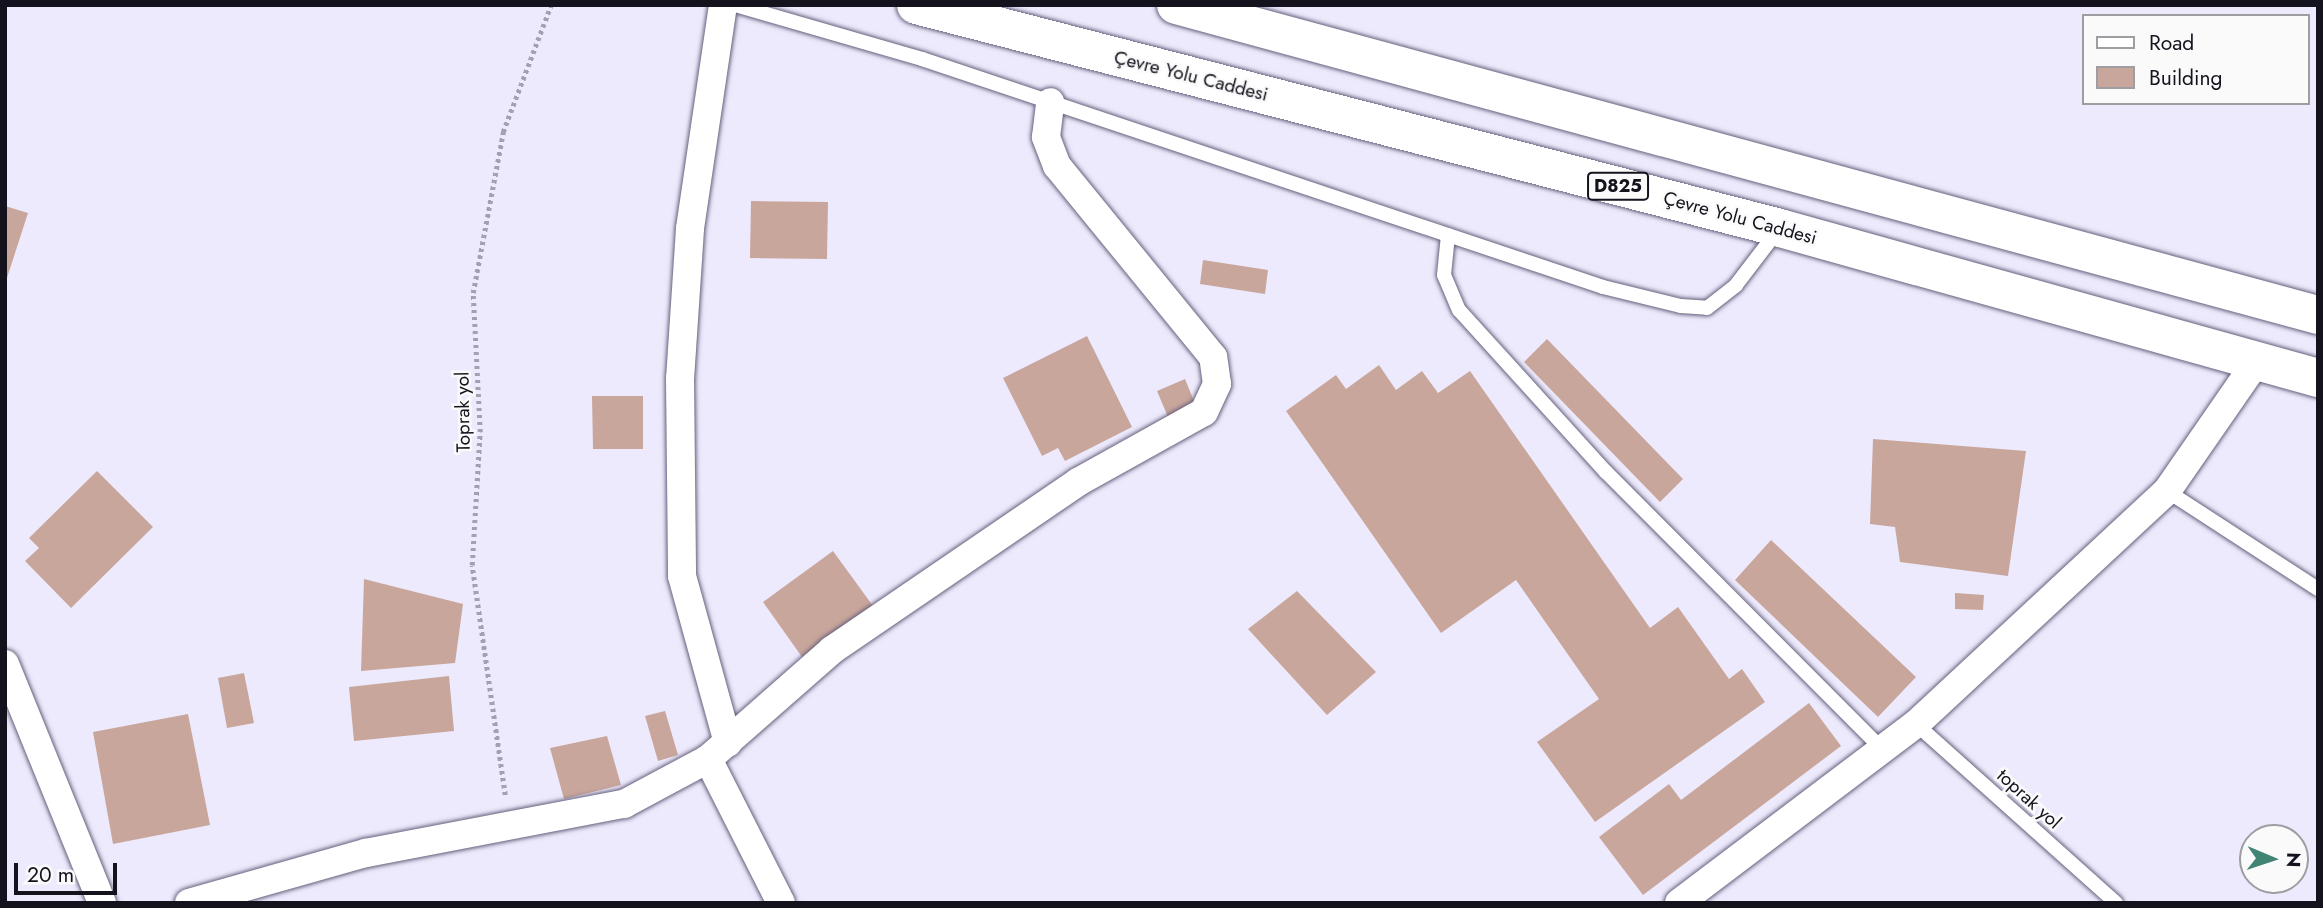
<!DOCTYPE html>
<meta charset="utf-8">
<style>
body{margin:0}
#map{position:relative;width:2323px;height:908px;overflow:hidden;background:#edeafd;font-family:Jost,sans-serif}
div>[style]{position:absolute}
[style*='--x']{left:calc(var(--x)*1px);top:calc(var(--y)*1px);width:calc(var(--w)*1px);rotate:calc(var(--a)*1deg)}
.building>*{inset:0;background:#c9a69b}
.path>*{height:4.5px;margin-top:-2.25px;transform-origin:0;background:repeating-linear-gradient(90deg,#a3a0b0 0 3.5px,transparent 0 7px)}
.roads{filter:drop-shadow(0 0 2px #66607c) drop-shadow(0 0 2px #66607c)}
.lane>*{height:14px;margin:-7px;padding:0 7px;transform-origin:7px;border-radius:7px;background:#fff}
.street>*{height:28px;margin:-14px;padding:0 14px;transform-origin:14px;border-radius:14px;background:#fff}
.highway>*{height:38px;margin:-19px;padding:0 19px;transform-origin:19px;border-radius:19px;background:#fff}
span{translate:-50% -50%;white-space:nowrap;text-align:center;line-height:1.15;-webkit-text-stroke:5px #fafafa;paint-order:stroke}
.shield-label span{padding:2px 5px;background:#fafafa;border:2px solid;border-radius:5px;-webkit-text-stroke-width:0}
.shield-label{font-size:18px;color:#14121d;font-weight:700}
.street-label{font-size:19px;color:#14121d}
.frame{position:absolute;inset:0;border:7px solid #14121d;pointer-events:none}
.legend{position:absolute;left:2082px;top:14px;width:228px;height:91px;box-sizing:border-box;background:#fafafa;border:2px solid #9e9da2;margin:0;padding:9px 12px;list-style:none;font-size:21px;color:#14121d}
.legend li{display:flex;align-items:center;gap:14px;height:35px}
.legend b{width:35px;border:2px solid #9e9da2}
.north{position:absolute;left:2239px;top:824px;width:70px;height:70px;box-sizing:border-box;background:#fafafa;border:2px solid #9e9da2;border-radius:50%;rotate:92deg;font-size:19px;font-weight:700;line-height:28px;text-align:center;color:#14121d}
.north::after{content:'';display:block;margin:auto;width:24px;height:32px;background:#418476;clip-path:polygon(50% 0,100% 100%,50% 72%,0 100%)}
.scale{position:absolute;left:14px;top:863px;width:103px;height:32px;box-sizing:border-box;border:4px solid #14121d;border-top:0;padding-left:9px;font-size:21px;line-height:24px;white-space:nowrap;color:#14121d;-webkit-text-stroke:5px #fafafa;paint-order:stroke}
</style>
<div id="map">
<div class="building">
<i style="clip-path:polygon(751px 201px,828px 202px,827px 259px,750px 258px)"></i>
<i style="clip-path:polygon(5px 206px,28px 213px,6px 281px,5px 281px)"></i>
<i style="clip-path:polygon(1203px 260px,1268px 270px,1265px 294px,1200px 284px)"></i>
<i style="clip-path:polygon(1087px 336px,1132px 427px,1065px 461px,1058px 448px,1042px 456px,1003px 378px)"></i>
<i style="clip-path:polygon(1547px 339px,1683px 479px,1660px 502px,1524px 362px)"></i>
<i style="clip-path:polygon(1379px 365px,1396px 390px,1422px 371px,1438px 393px,1470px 371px,1650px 628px,1678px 607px,1729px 679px,1742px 669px,1765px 702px,1595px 822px,1537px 742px,1599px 699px,1516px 580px,1441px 633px,1286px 411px,1336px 375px,1346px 389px)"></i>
<i style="clip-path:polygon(1185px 379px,1196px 406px,1168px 417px,1157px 391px)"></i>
<i style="clip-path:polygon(592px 396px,643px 396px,643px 449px,593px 449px)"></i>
<i style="clip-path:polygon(1873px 439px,2026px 451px,2008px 576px,1900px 562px,1895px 527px,1870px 524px)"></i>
<i style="clip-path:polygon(97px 471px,153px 527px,71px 608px,25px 561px,39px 548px,29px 538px)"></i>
<i style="clip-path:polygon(1771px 540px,1916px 677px,1878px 717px,1735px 580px)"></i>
<i style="clip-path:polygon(833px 551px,873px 606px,802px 657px,763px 602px)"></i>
<i style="clip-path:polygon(364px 579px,463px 604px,455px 663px,361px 671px)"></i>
<i style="clip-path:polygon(1297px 591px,1376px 672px,1327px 715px,1248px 629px)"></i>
<i style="clip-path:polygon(1955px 593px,1984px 595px,1983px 610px,1955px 609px)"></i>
<i style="clip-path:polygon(244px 673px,254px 723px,227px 728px,218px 678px)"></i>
<i style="clip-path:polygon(449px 676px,454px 731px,354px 741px,349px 687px)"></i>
<i style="clip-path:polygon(1809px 703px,1841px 746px,1643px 895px,1599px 837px,1669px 784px,1681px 800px)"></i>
<i style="clip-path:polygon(665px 711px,678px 755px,658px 761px,645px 716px)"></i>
<i style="clip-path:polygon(188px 714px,210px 825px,113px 844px,93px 732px)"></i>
<i style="clip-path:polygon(607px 736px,621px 785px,564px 799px,550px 748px)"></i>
</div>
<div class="path">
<i style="--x:505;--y:795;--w:232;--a:-98.2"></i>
<i style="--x:472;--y:565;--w:133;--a:-86.6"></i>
<i style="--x:480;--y:432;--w:139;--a:-92.9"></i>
<i style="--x:473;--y:293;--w:164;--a:-79.4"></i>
<i style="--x:503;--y:132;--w:136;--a:-69.3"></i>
</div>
<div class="roads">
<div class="lane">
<i style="--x:735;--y:5;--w:195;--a:16.1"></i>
<i style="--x:922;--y:59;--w:718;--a:18.51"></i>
<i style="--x:1603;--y:287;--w:80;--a:13.7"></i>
<i style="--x:1681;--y:306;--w:26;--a:4"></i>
<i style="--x:1707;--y:308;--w:37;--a:-38"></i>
<i style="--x:1736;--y:285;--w:69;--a:-52.6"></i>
<i style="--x:1448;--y:235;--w:40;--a:95.7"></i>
<i style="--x:1444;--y:275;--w:38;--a:67"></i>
<i style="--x:1459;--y:310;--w:219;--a:47.8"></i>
<i style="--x:1606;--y:472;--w:392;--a:45.1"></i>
<i style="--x:2167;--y:491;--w:180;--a:33"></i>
<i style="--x:1916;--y:724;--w:268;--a:41.8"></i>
</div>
<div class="street">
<i style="--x:723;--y:5;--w:226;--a:98.4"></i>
<i style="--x:690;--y:229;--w:149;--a:93.8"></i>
<i style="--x:680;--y:378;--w:198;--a:89.4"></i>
<i style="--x:682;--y:576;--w:173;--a:74.6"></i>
<i style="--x:5;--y:664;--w:258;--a:67.9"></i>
<i style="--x:708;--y:759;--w:161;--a:63.1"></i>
<i style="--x:189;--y:903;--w:184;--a:-15.8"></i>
<i style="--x:366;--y:853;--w:263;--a:-10.8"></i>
<i style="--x:624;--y:804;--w:95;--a:-28.2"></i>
<i style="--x:708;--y:759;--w:165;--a:-41.3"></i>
<i style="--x:832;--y:650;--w:298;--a:-34.3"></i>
<i style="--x:1078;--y:482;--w:144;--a:-29.1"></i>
<i style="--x:1204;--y:412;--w:31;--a:-65"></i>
<i style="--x:1217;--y:384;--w:27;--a:-98"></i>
<i style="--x:1213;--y:357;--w:247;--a:-129.2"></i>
<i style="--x:1057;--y:166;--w:31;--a:-111"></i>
<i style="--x:1046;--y:137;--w:35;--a:-83"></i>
<i style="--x:1679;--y:903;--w:297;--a:-37.1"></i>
<i style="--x:1916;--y:724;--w:342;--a:-42.9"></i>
<i style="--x:2167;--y:491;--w:158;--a:-55.3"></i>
</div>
<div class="highway">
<i style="--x:916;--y:5;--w:892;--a:14.47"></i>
<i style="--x:1780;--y:228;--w:559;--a:15.58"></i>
<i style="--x:1176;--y:5;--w:1183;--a:15.19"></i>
</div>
</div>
<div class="shield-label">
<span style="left:1618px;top:186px">D825</span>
</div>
<div class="street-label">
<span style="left:1191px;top:76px;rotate:14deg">Çevre Yolu Caddesi</span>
<span style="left:1740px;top:218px;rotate:15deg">Çevre Yolu Caddesi</span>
<span style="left:463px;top:412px;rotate:-91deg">Toprak yol</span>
<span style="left:2029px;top:799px;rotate:42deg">toprak yol</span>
</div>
<div class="frame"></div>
<ul class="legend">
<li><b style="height:9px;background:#fff"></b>Road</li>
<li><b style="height:19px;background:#c9a69b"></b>Building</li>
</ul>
<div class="north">N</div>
<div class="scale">20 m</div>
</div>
